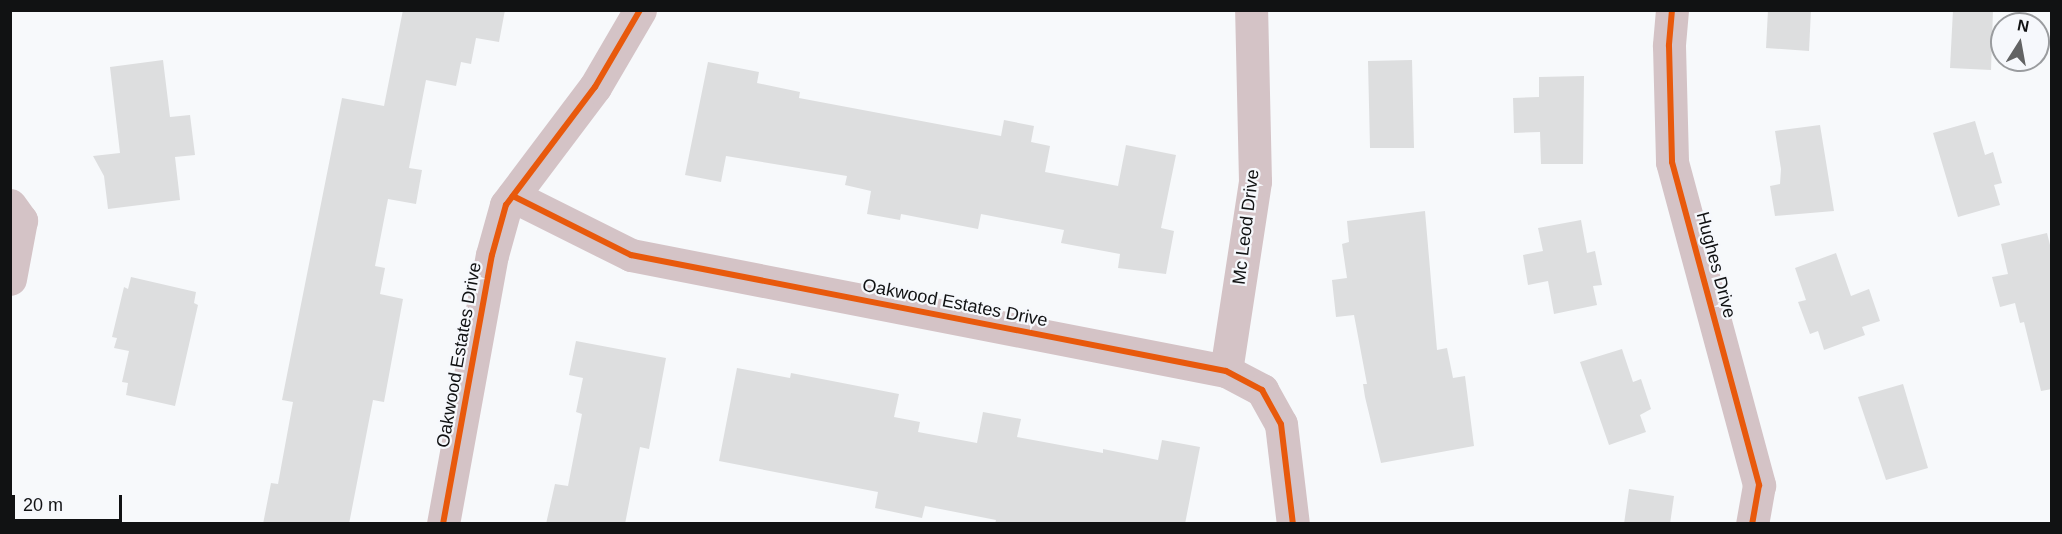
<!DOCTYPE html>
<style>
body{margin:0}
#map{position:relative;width:2062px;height:534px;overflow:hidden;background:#f7f9fb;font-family:Arial,sans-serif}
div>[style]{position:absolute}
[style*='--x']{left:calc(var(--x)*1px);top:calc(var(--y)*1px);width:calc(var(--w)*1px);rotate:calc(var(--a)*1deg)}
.building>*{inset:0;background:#dddedf}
.minor>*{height:33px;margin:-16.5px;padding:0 16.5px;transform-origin:16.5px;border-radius:16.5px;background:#d4c3c6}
.cycleway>*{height:6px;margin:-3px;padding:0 3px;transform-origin:3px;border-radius:3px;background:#e8590c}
span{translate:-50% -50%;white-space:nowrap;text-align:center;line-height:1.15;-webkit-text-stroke:4.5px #f6f8fc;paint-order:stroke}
.street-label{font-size:18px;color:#111213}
.frame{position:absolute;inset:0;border:12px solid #111213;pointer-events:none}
.north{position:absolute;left:1990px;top:12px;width:60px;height:60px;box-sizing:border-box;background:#f6f8fc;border:2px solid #9a9c9f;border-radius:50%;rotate:11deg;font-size:16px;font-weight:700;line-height:24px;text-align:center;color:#111213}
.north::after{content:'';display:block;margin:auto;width:21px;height:27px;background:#626364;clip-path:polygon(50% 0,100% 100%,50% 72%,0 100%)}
.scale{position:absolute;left:12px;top:495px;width:110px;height:27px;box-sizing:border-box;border:3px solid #111213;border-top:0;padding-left:8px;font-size:18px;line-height:21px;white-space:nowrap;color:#111213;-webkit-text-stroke:4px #f6f8fc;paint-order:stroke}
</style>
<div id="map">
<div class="building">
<i style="clip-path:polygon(403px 10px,505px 10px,499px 42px,476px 38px,471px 64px,461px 62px,456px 86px,426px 80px,409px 168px,422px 170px,416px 204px,388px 199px,375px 266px,385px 268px,380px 294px,403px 299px,384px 402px,373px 400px,349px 524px,263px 524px,271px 483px,278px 484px,293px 402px,282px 400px,342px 98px,384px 106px)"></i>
<i style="clip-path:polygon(1768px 10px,1811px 10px,1809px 51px,1766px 48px)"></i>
<i style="clip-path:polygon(1953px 10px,1993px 10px,1991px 70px,1950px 68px)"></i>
<i style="clip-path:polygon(163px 60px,170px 117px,190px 115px,195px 155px,175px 157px,180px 200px,108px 209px,104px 176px,93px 156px,120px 153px,110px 67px)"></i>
<i style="clip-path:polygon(1412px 60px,1414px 148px,1370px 148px,1368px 61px)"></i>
<i style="clip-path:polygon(708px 62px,759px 72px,757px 83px,800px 92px,799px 98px,1001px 136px,1004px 120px,1034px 126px,1031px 142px,1050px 146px,1045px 172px,1118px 186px,1126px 145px,1176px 155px,1161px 228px,1174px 231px,1166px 274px,1118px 268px,1120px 254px,1061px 243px,1064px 230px,981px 214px,978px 229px,901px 214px,900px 220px,867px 214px,871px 191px,845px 185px,847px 176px,726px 156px,721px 182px,685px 175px)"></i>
<i style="clip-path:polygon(1584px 76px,1583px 164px,1541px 164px,1540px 132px,1514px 133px,1513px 98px,1539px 97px,1539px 77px)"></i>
<i style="clip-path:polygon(1975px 121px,1985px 155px,1993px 152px,2002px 183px,1994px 185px,2000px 205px,1958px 217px,1933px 133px)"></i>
<i style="clip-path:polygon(1820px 125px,1834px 211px,1775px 216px,1770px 186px,1780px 184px,1781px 169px,1775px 131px)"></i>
<i style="clip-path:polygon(1425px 211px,1437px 350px,1447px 348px,1453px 378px,1465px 376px,1474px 446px,1381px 463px,1365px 397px,1363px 384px,1367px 384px,1354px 315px,1336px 317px,1332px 280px,1347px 278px,1342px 244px,1349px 242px,1347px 221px)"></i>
<i style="clip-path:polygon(1581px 220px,1587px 253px,1595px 251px,1602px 285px,1593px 286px,1597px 305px,1554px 314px,1548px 281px,1528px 285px,1523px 255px,1543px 251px,1538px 228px)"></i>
<i style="clip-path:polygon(2047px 233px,2052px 253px,2052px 389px,2041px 391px,2024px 322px,2020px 323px,2015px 303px,2000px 307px,1992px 277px,2008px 274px,2001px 244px)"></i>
<i style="clip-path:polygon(1836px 253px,1851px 296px,1869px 289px,1880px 321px,1862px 327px,1865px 335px,1824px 350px,1818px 331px,1810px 334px,1798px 302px,1806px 300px,1795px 268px)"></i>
<i style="clip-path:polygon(131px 277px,196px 292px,194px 303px,198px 305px,175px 406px,126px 395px,128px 383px,122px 382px,129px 351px,114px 348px,117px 338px,112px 337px,124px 287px,128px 289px)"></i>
<i style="clip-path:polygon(576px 341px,666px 358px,649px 449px,640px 447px,625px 524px,546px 524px,555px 484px,568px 486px,582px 414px,576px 412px,583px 378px,569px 375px)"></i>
<i style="clip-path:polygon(1622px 349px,1633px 382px,1641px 379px,1651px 409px,1640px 415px,1646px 432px,1609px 445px,1580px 362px)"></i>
<i style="clip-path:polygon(737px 368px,790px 378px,791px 373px,899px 394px,894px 417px,920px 422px,918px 432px,977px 443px,983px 412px,1021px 419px,1017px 437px,1103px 453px,1103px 449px,1158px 460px,1162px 440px,1200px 447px,1185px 524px,995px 524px,996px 520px,925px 506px,922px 518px,875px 508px,878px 492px,719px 461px)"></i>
<i style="clip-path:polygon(1903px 384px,1928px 468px,1886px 480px,1858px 397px)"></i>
<i style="clip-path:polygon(1629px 489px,1674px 496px,1670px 524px,1624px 524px)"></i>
</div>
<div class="minor">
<i style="--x:1672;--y:10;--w:36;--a:95"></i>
<i style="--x:1669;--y:46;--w:116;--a:88.5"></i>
<i style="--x:1672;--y:162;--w:335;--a:74.9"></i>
<i style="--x:1759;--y:485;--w:40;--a:100"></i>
<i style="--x:513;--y:196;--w:132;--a:26.6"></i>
<i style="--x:631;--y:255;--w:606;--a:11.03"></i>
<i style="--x:1226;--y:371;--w:41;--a:27.8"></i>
<i style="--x:1262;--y:390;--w:39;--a:61"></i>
<i style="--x:1281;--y:424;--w:101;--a:83.2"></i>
<i style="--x:10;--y:205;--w:19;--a:54"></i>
<i style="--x:21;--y:220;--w:60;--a:100.6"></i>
<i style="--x:1226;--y:371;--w:192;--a:-81.3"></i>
<i style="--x:1255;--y:181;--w:171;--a:-91.3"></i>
<i style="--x:443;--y:524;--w:273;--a:-79.7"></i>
<i style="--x:492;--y:255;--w:52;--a:-74.4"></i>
<i style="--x:506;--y:205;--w:148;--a:-53"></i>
<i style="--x:595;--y:87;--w:89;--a:-59.7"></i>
</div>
<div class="cycleway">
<i style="--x:1672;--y:10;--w:36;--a:95"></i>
<i style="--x:1669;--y:46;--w:116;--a:88.5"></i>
<i style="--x:1672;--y:162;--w:335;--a:74.9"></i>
<i style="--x:1759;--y:485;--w:40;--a:100"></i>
<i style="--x:513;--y:196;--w:132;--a:26.6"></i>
<i style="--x:631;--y:255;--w:606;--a:11.03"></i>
<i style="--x:1226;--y:371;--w:41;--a:27.8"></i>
<i style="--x:1262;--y:390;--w:39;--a:61"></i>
<i style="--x:1281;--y:424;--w:101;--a:83.2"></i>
<i style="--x:443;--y:524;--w:273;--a:-79.7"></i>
<i style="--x:492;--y:255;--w:52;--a:-74.4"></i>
<i style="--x:506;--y:205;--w:148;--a:-53"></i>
<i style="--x:595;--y:87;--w:89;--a:-59.7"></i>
</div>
<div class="street-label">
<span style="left:1246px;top:227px;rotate:-83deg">Mc Leod Drive</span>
<span style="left:1716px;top:265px;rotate:75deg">Hughes Drive</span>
<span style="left:955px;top:303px;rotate:11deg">Oakwood Estates Drive</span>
<span style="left:459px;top:355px;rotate:-80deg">Oakwood Estates Drive</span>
</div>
<div class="frame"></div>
<div class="north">N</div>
<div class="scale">20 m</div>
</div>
